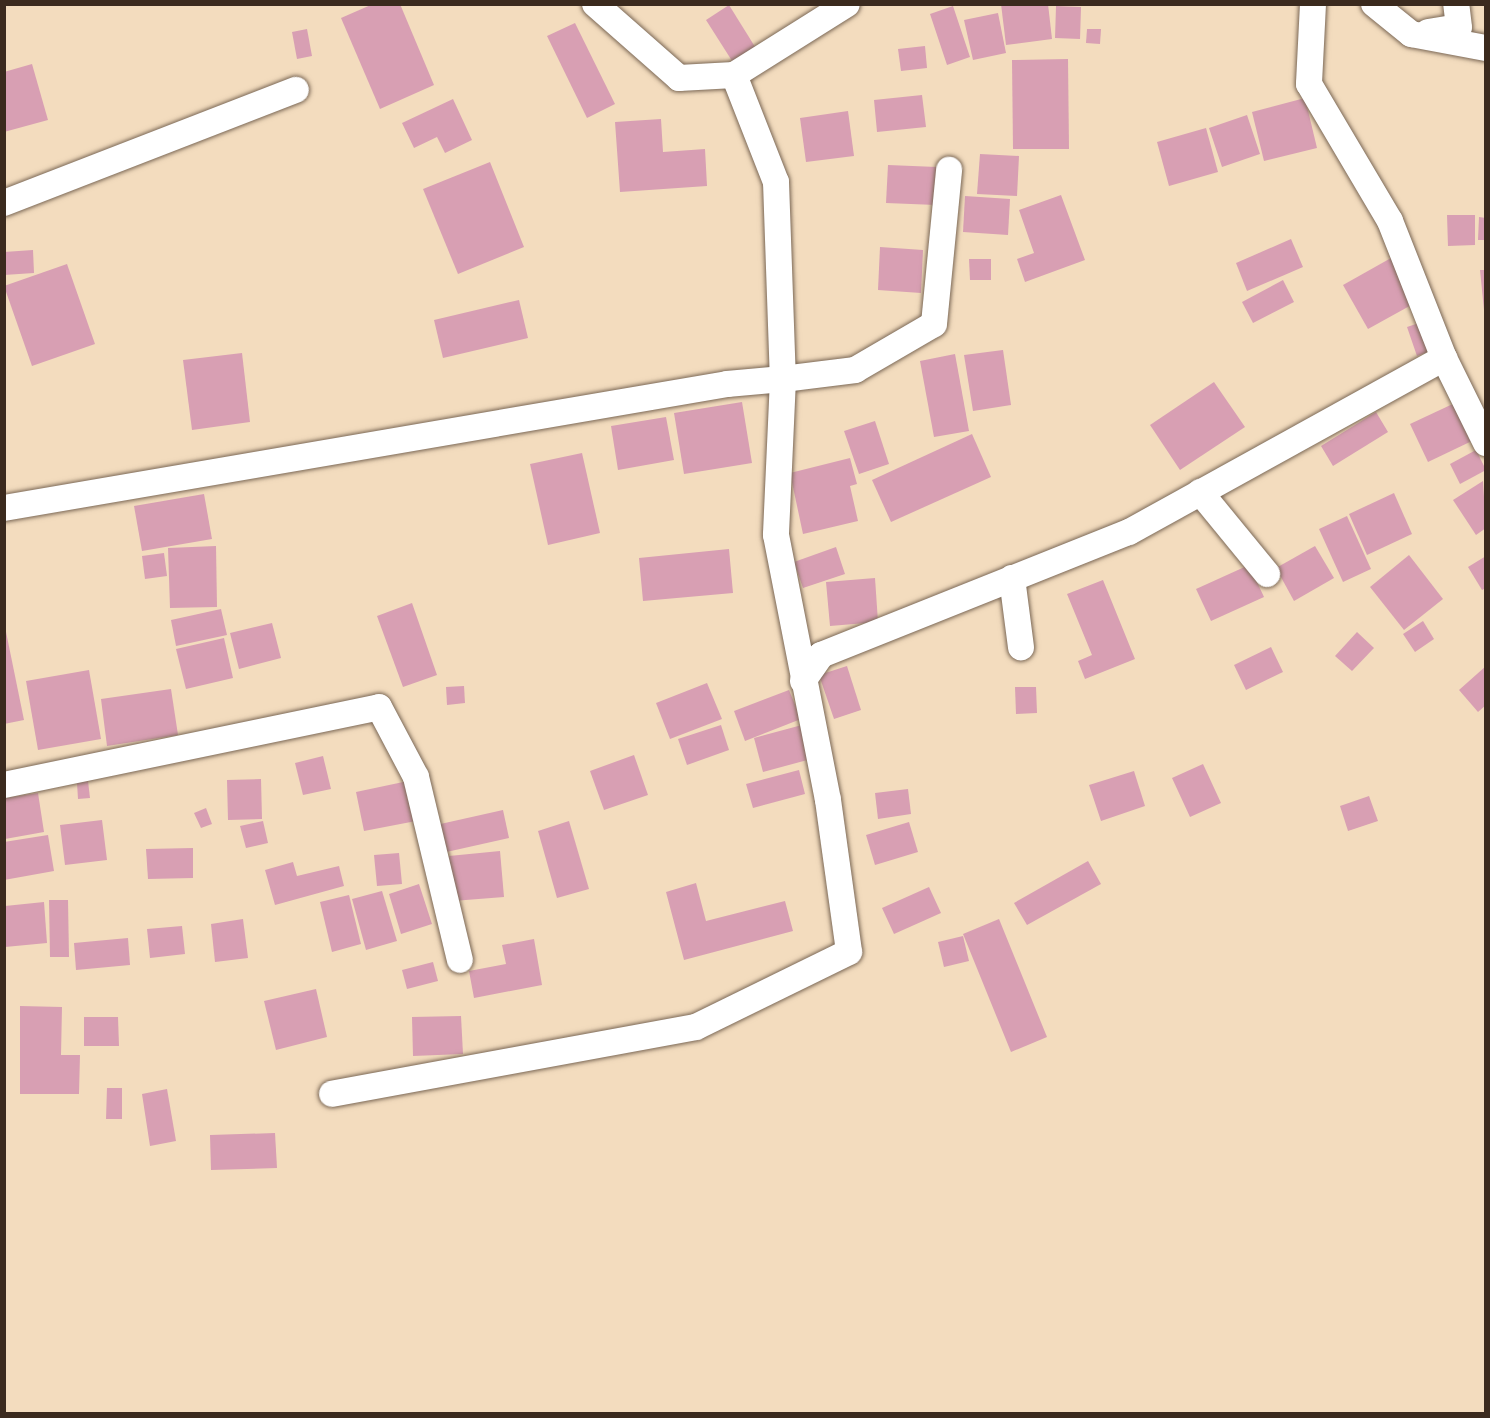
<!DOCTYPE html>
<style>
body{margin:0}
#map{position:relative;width:1490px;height:1418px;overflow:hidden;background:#f3dcbe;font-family:Kalam,sans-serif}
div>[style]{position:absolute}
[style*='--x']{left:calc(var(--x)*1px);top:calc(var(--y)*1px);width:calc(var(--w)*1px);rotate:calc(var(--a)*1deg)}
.building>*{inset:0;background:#d89fb3}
.roads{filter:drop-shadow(0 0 2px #7b6856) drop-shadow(0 0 2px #7b6856)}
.minor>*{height:26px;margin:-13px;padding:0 13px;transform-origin:13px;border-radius:13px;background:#fff}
span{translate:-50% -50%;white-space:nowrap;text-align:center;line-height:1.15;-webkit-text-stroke:4.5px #fbf7ec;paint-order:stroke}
.frame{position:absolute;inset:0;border:6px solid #3b2a1e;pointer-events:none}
</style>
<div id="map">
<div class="building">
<i style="clip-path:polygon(373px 4px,400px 4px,434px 85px,380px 109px,341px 18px)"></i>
<i style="clip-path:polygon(1001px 4px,1048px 4px,1052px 39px,1006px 45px)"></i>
<i style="clip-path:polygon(729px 5px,757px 50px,734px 64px,706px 20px)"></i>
<i style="clip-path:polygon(953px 6px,970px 57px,947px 65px,930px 14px)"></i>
<i style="clip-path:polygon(1056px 6px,1081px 7px,1080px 39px,1055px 38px)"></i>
<i style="clip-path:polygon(998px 13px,1006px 53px,973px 60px,964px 20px)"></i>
<i style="clip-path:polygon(575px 23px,615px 104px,587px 118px,547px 36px)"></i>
<i style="clip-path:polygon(307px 29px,312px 56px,297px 59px,292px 32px)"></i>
<i style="clip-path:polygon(1087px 29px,1101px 29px,1100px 44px,1086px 43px)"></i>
<i style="clip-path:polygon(925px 46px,927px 68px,901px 71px,898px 49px)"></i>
<i style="clip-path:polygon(1068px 59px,1069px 149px,1013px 149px,1012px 60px)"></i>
<i style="clip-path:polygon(32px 64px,48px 120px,4px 132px,4px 72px)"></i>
<i style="clip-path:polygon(922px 95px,926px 127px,877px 132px,874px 100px)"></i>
<i style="clip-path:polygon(1305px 98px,1317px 148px,1264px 161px,1252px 112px)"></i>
<i style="clip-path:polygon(453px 99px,472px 140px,445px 153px,437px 137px,414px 148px,402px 123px)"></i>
<i style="clip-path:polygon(848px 111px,854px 156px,806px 162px,800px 118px)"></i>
<i style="clip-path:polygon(1247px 115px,1260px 154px,1222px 167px,1209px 128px)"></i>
<i style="clip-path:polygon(661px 119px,663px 152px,705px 149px,707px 186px,620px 192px,615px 122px)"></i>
<i style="clip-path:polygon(1206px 128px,1218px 172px,1169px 186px,1157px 142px)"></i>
<i style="clip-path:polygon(980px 154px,1019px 156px,1017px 196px,977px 194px)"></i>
<i style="clip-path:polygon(490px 162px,524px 247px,458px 274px,423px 189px)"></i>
<i style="clip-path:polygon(888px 165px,937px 167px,936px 205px,886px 203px)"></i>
<i style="clip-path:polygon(1061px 195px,1085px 260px,1025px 282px,1017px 259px,1034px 253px,1019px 210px)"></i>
<i style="clip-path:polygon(965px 196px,1010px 199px,1008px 235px,963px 232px)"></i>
<i style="clip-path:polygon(1447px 215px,1475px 215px,1475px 245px,1448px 246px)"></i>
<i style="clip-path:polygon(1479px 217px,1486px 218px,1486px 240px,1478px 240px)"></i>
<i style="clip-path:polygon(1291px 239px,1303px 267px,1247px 291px,1236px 263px)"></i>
<i style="clip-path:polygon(880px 247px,923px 250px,921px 293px,878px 290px)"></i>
<i style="clip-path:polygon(33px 250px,34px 273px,4px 275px,4px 252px)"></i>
<i style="clip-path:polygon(1391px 258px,1415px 303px,1368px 329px,1343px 285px)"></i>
<i style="clip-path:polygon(969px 259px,991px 259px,991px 280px,970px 280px)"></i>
<i style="clip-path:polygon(67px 264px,95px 344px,32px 366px,4px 286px)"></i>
<i style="clip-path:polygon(1480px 270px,1486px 270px,1486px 310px,1484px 310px)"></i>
<i style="clip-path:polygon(1283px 280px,1294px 302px,1253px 323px,1242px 302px)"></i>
<i style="clip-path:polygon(519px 300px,528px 338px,443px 358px,434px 320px)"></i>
<i style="clip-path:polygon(1425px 321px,1436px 349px,1417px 356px,1407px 327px)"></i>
<i style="clip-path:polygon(1003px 350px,1011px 405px,973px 411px,964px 355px)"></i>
<i style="clip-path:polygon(242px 353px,250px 422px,192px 430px,183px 360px)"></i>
<i style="clip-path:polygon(955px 354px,969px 431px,934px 437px,920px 361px)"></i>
<i style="clip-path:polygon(1214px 382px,1245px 427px,1180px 470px,1150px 425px)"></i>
<i style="clip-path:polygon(742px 402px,752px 463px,684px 474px,674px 413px)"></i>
<i style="clip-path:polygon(1457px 402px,1474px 440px,1428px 462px,1410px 424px)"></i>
<i style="clip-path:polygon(1376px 412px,1388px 432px,1333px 466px,1321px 446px)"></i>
<i style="clip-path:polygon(666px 417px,674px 460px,618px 470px,611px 426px)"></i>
<i style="clip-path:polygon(875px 421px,889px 464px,859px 474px,844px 431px)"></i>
<i style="clip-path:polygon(972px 434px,991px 477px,891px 522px,872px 480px)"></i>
<i style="clip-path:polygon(1476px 450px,1486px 470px,1460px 484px,1450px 464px)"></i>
<i style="clip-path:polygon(582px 453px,600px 533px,548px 545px,530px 464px)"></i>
<i style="clip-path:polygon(850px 458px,857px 484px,850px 486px,858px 521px,803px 534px,790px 473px)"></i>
<i style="clip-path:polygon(1483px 481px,1486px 528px,1476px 535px,1453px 500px)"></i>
<i style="clip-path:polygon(1394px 493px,1412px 534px,1367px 555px,1349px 514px)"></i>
<i style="clip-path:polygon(204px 494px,212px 539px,142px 551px,134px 506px)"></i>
<i style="clip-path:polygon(1347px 516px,1371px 569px,1343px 582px,1319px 529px)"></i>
<i style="clip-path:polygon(216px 546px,217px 607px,170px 608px,168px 548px)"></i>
<i style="clip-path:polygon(1315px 546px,1334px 578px,1294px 601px,1276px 568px)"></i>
<i style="clip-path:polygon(836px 547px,845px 574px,803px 588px,794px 562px)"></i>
<i style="clip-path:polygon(729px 549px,733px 593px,643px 601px,639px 558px)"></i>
<i style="clip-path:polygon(164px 553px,167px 576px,145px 579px,142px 556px)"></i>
<i style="clip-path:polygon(1409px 555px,1443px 599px,1404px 630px,1370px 587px)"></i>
<i style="clip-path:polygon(1486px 556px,1486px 588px,1482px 590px,1468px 567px)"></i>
<i style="clip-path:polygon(1249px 565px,1264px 597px,1211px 621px,1196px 589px)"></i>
<i style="clip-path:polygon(875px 578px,878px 622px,830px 626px,826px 582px)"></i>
<i style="clip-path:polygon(1103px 580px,1135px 659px,1085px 679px,1078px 661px,1092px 655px,1067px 594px)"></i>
<i style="clip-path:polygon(412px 603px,437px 675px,403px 687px,377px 616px)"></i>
<i style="clip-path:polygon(221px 609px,227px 635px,176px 646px,171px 620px)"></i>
<i style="clip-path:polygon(1423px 621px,1434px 639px,1415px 652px,1403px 634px)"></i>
<i style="clip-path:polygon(4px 622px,24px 720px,4px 724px)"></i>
<i style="clip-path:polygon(272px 623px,281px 658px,239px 669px,230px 633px)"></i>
<i style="clip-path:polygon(1357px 632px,1374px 648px,1352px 671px,1335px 656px)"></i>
<i style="clip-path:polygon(224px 638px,233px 678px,186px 689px,176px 649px)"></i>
<i style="clip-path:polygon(1271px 647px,1283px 672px,1246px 690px,1234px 665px)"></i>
<i style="clip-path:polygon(847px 666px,861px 710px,834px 719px,819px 675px)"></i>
<i style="clip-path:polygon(1486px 666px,1486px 705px,1478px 712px,1459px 690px)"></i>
<i style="clip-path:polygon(89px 670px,101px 739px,38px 750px,26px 681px)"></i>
<i style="clip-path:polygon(707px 683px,722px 719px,670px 739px,656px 703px)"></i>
<i style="clip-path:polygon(464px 686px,465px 703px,447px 705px,446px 687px)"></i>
<i style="clip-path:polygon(1015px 687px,1036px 687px,1037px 713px,1016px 714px)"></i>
<i style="clip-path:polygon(171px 689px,178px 735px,107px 746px,101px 699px)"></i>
<i style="clip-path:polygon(789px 690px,801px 719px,745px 741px,734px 711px)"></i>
<i style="clip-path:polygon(721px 725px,729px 750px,687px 765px,678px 739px)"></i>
<i style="clip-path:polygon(802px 725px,811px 759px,763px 772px,754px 738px)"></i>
<i style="clip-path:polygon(634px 755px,648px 795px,604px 810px,590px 771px)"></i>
<i style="clip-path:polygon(323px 756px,331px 789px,303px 795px,295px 763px)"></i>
<i style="clip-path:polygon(1203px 764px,1221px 803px,1190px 817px,1172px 778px)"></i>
<i style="clip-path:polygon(799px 770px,805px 794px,753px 808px,746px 784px)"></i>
<i style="clip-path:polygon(1134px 771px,1145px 806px,1101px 821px,1089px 785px)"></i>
<i style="clip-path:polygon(261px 779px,262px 819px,228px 820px,227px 780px)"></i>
<i style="clip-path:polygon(88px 781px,90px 798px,78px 799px,77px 783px)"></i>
<i style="clip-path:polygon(408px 781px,416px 821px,364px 831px,356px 792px)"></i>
<i style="clip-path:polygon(908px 789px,911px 814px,878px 819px,875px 793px)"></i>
<i style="clip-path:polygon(38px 793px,44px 832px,5px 839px,5px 798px)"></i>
<i style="clip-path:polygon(1369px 796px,1378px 821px,1348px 831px,1340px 806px)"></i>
<i style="clip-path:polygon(206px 808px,212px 824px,201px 828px,194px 813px)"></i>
<i style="clip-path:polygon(503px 810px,509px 838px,442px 853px,436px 825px)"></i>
<i style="clip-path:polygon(102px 820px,107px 860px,65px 865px,60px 825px)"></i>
<i style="clip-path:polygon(263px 821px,268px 843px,246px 848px,240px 826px)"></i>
<i style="clip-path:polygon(569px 821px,589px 889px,557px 898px,538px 831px)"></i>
<i style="clip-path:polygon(909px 822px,918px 852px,875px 865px,866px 835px)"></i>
<i style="clip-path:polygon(48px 835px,54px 871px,4px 880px,4px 842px)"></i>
<i style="clip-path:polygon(193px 848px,193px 878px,148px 879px,146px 849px)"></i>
<i style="clip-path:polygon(500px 851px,504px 897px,453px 901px,449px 856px)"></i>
<i style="clip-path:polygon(399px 853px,402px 884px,377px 886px,374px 855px)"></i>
<i style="clip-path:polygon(1088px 861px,1101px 884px,1027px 925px,1014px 903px)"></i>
<i style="clip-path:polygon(293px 862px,297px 876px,339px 866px,344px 886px,275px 905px,265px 870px)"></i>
<i style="clip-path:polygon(696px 883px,706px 921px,785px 901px,793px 931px,684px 960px,666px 892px)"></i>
<i style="clip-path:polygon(419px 884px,432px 924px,401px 934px,389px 894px)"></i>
<i style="clip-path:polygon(929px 887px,941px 913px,894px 934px,882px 908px)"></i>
<i style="clip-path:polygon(382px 891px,397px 941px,366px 950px,352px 899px)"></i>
<i style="clip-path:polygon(349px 895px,361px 944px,332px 952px,320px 902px)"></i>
<i style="clip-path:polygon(49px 900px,68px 900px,69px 957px,50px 957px)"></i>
<i style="clip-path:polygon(44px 902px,47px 943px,5px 947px,5px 906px)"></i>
<i style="clip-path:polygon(243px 919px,248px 958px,215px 962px,211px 924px)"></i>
<i style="clip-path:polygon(999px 919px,1047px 1037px,1011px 1052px,963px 934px)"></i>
<i style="clip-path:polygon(182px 926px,185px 954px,150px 958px,147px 929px)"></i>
<i style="clip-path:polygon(963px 936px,969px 961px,944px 967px,938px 942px)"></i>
<i style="clip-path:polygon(128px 938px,130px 965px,76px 970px,74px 943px)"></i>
<i style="clip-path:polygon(534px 939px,542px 985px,474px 998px,469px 971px,506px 964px,502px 945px)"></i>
<i style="clip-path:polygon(433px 962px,438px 981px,407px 989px,402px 970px)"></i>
<i style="clip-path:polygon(316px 989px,327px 1037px,276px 1050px,264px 1001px)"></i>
<i style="clip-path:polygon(20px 1006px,62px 1007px,61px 1055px,80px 1055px,79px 1094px,20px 1094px)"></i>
<i style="clip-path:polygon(461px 1016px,463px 1054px,413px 1056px,412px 1017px)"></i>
<i style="clip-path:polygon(84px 1017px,118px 1017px,119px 1046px,84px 1046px)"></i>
<i style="clip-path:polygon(107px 1088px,122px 1088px,122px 1119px,106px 1119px)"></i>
<i style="clip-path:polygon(167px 1089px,176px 1141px,150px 1146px,142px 1094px)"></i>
<i style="clip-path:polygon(275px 1133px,277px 1168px,211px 1170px,210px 1135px)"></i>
</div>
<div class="roads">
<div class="minor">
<i style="--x:595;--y:4;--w:112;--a:41.4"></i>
<i style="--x:679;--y:78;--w:55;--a:-3.1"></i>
<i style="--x:734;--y:75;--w:133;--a:-32.1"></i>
<i style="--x:1313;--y:4;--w:80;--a:92.9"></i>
<i style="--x:1309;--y:84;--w:159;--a:59.4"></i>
<i style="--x:1390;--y:221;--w:147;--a:68.5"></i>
<i style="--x:1444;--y:358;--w:95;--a:63.7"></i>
<i style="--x:1374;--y:4;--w:48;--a:39"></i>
<i style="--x:1411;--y:34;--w:76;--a:10.6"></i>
<i style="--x:1428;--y:32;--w:31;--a:-9"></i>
<i style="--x:1459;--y:27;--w:23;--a:-97"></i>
<i style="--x:734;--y:75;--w:115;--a:68.6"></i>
<i style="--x:776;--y:182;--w:197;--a:88"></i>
<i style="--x:783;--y:379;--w:73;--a:-7.1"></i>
<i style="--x:855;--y:370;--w:91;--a:-30.2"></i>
<i style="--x:934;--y:324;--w:155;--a:-84.4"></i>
<i style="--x:4;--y:203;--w:313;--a:-21.2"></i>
<i style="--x:1200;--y:492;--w:106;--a:50.7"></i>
<i style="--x:4;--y:508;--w:734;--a:-9.73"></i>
<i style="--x:727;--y:384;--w:56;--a:-5.1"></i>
<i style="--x:783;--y:379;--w:156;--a:92.6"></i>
<i style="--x:776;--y:535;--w:270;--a:78.9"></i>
<i style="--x:828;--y:800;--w:153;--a:82.1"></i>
<i style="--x:849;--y:952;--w:170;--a:153.9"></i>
<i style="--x:696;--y:1027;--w:370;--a:169.6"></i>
<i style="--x:1012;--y:578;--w:70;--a:82.6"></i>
<i style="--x:803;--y:681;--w:32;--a:-55"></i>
<i style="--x:821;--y:655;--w:332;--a:-21.8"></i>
<i style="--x:1129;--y:532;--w:360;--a:-28.9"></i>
<i style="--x:4;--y:785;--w:383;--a:-11.7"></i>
<i style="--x:379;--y:707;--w:79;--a:62.1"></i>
<i style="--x:416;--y:777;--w:188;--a:76.5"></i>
</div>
</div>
<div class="frame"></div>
</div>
